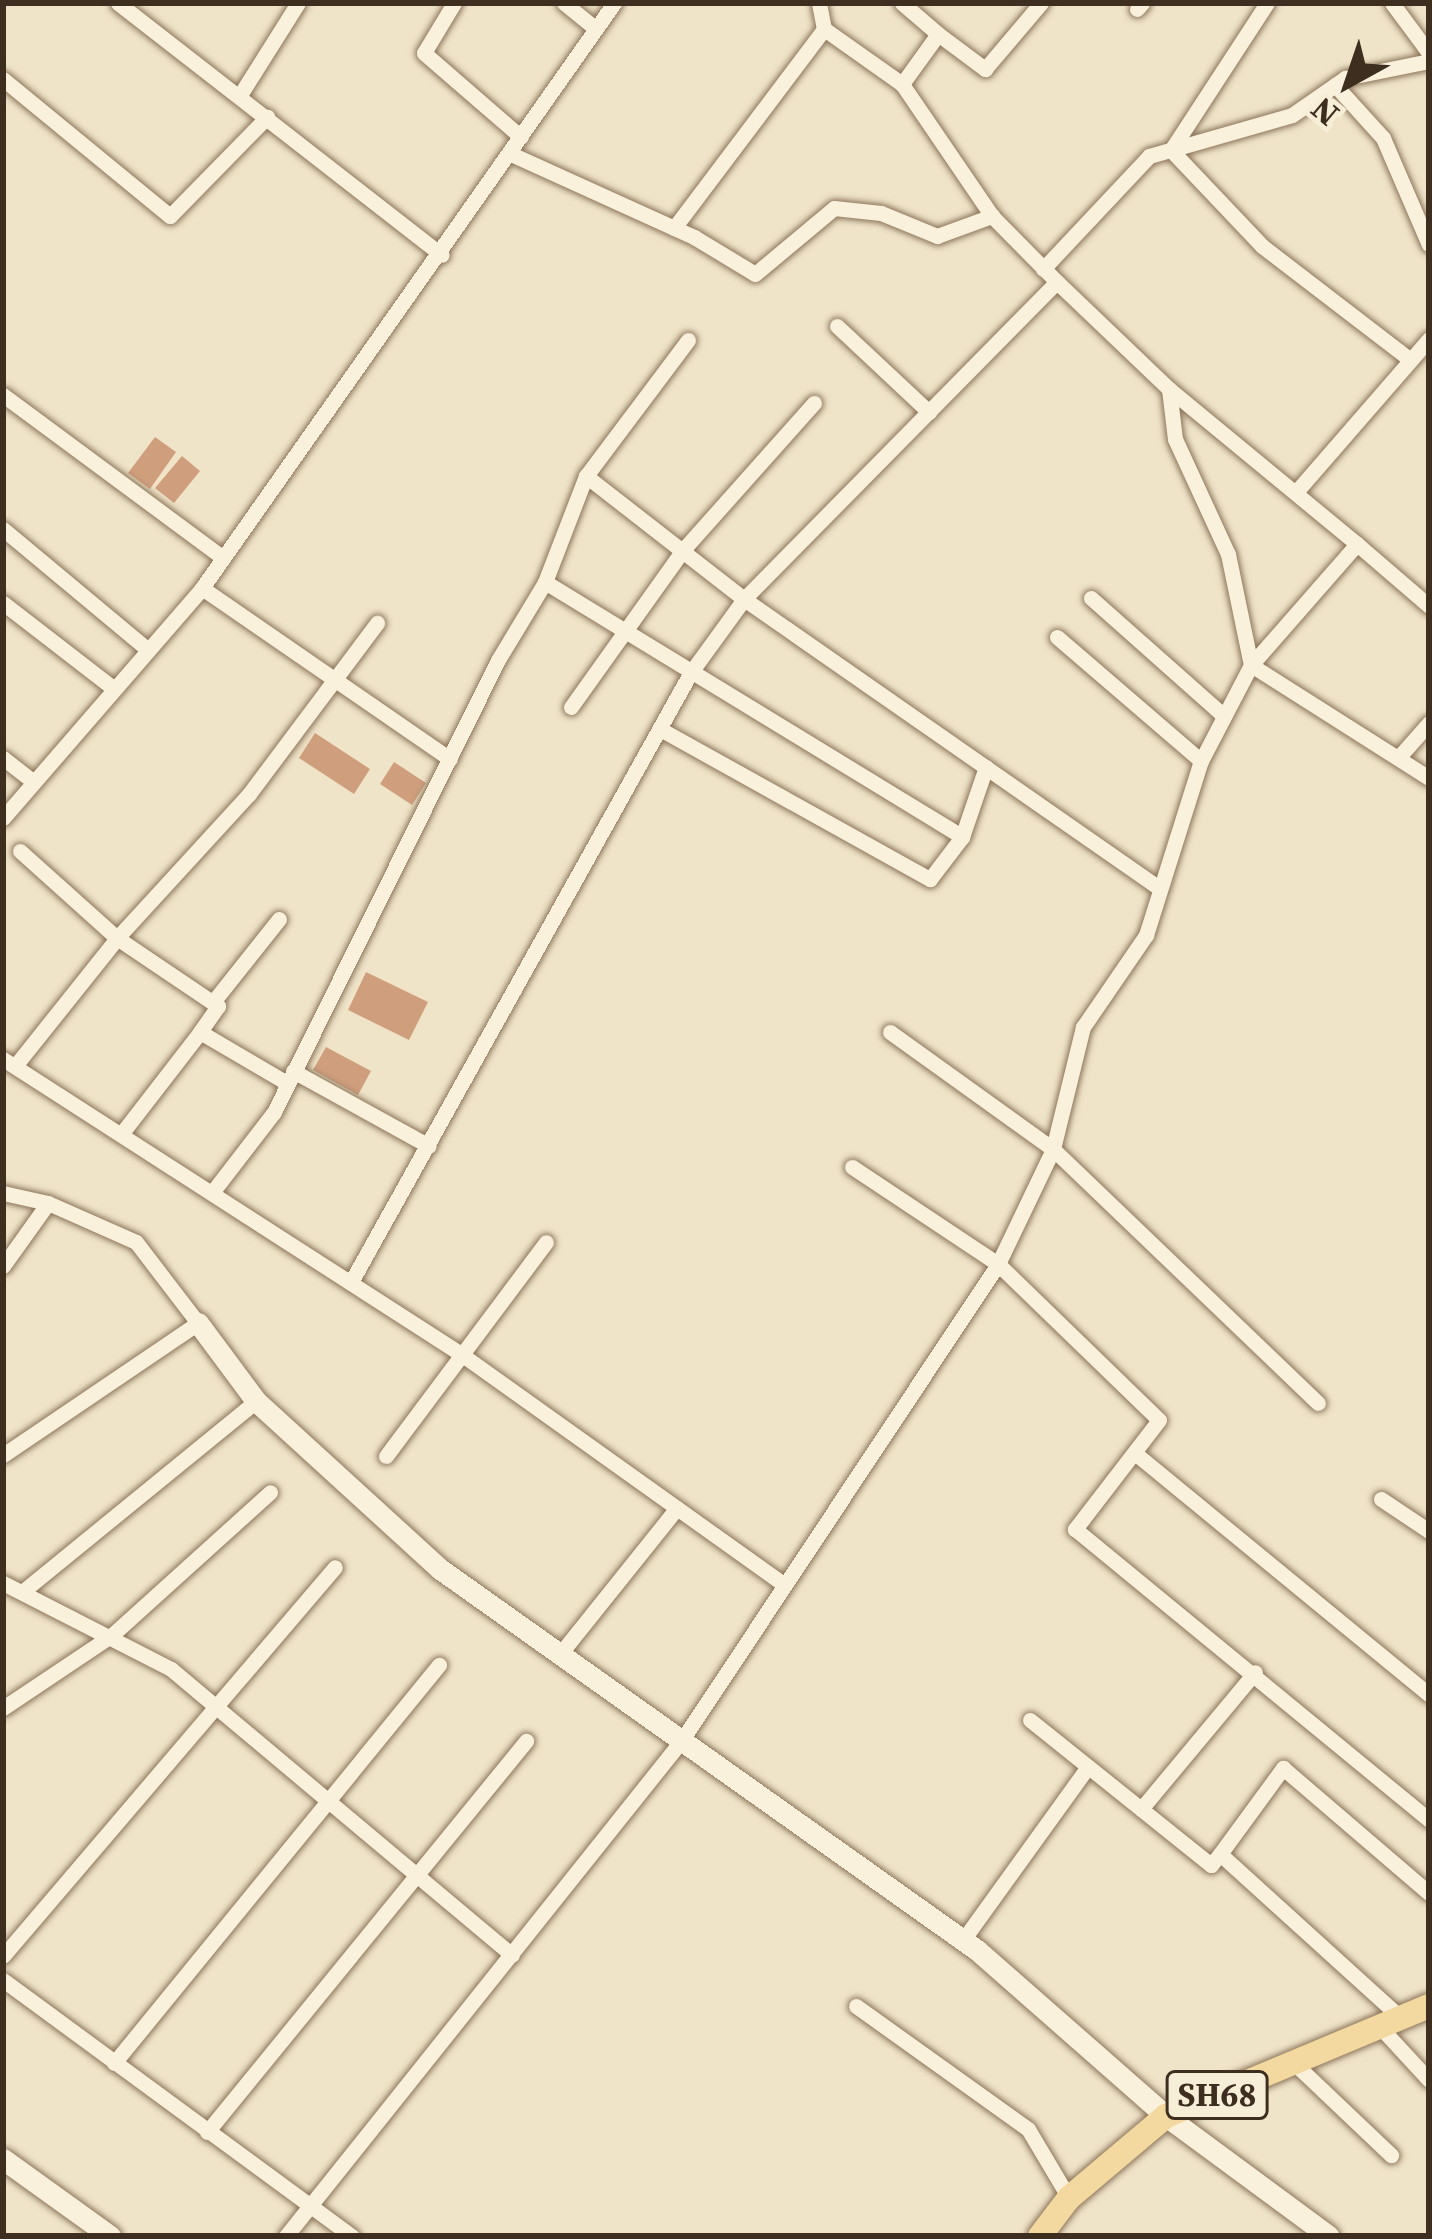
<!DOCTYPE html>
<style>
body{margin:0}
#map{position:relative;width:1432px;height:2239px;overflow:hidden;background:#f0e4c8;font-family:"Source Serif 4",serif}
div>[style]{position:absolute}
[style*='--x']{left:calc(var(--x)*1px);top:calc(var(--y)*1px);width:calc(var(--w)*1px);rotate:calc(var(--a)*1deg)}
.building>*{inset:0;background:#cf9f7d}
.roads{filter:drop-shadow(0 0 3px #8d765c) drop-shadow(0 0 3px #8d765c)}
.street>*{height:15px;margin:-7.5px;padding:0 7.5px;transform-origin:7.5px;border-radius:7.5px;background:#faf1dc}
.secondary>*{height:21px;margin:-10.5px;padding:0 10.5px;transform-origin:10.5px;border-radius:10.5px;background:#faf1dc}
.primary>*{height:24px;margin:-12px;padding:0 12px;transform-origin:12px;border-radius:12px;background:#f3d9a0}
span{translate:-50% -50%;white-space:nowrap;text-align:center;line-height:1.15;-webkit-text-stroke:12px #f7eed8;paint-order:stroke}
.shield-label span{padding:3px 9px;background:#f7eed8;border:3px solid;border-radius:9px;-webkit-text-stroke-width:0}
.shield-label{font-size:33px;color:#3d2e20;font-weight:700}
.frame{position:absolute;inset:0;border:6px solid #3d2e20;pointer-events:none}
.north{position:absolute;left:1288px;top:24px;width:120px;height:120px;-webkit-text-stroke:9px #f7eed8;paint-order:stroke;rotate:220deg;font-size:33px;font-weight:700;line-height:48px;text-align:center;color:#3d2e20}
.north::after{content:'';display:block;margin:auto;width:42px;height:54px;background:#3d2e20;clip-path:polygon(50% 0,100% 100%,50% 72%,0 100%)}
</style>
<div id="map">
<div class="building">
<i style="clip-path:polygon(155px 437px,176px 452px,150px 489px,128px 473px)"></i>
<i style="clip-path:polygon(182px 456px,200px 471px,174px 503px,155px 488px)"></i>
<i style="clip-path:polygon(315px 733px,370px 769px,354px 794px,299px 758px)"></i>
<i style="clip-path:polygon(394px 762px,426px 783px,412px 805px,380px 784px)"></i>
<i style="clip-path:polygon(366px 972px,428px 1002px,409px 1040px,348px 1010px)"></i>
<i style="clip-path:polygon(326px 1047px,371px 1071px,358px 1095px,313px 1070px)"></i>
</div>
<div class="roads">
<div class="street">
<i style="--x:118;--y:3;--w:410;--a:37.9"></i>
<i style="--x:454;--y:3;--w:58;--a:121"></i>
<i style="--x:424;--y:53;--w:128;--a:40.9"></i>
<i style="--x:564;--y:3;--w:38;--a:39"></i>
<i style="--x:902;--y:3;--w:48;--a:40.7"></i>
<i style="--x:938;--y:34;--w:62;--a:125.8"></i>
<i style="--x:1267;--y:3;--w:176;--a:123.1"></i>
<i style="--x:1171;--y:150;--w:132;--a:46.5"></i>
<i style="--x:1262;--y:246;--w:185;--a:37.5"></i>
<i style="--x:1392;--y:3;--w:62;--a:53.5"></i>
<i style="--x:1137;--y:9;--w:8;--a:-50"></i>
<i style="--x:938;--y:34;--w:59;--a:36.7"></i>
<i style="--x:985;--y:69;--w:87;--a:-49.7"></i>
<i style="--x:3;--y:79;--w:216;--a:39.4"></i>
<i style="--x:170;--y:216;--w:139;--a:-45.6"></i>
<i style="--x:1335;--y:85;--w:72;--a:47.8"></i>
<i style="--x:1383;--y:138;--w:116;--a:66.7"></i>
<i style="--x:240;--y:95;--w:109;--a:-57.8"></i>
<i style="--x:511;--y:154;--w:201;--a:24.4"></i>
<i style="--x:694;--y:237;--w:71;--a:31.2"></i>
<i style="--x:755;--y:274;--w:103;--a:-39.9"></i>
<i style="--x:834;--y:208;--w:47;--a:6.1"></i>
<i style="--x:881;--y:213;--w:61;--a:22.3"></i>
<i style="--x:937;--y:236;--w:59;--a:-20"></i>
<i style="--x:674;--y:228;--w:249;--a:-53"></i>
<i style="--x:1043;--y:269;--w:155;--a:-46.8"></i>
<i style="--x:1149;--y:156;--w:149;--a:-16"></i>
<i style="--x:1292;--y:115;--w:65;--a:-34.9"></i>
<i style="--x:1345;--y:78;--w:86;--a:-11.4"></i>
<i style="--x:837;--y:326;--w:126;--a:43.1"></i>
<i style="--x:1169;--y:389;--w:50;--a:83.2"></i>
<i style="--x:1175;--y:439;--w:127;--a:65.3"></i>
<i style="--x:1228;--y:554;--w:113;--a:78.3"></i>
<i style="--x:1251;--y:665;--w:211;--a:32.4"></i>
<i style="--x:3;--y:395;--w:274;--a:36.5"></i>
<i style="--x:586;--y:476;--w:200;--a:37.9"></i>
<i style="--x:744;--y:599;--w:506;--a:34.85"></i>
<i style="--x:1296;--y:492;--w:203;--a:-49"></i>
<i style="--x:3;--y:529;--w:187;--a:39.8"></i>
<i style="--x:1357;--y:544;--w:95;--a:40.7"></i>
<i style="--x:545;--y:582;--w:489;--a:31.4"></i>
<i style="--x:962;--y:837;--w:74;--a:-71.1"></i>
<i style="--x:202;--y:588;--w:301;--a:34.6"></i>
<i style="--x:1091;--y:598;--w:178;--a:41.6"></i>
<i style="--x:3;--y:603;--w:139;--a:37.7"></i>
<i style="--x:1057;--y:637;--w:190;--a:40.7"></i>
<i style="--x:571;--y:707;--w:193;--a:-54.5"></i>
<i style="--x:683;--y:550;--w:197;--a:-48.3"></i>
<i style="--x:660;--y:729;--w:309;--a:29.1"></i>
<i style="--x:930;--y:879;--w:53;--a:-52.7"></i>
<i style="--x:3;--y:758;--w:36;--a:38"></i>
<i style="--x:1398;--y:758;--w:47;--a:-48.5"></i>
<i style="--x:3;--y:818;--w:304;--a:-49.1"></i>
<i style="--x:202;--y:588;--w:716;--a:-54.84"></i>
<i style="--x:20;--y:851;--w:130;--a:41.9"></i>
<i style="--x:117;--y:938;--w:122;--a:34"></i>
<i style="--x:218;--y:1006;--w:32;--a:125"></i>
<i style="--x:200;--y:1032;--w:101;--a:30.4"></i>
<i style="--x:213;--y:1002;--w:106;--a:-51.5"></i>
<i style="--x:890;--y:1032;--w:201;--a:35.7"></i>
<i style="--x:1053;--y:1149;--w:367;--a:43.8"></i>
<i style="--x:3;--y:1059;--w:545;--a:32.79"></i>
<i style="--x:461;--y:1354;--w:394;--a:35.5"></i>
<i style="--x:15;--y:1066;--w:164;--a:-51.4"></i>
<i style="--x:117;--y:938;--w:195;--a:-47.5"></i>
<i style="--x:249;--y:794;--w:214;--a:-53.2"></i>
<i style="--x:293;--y:1071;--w:155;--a:28.9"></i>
<i style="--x:122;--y:1133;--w:128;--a:-52.3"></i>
<i style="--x:852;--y:1167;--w:175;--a:33.6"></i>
<i style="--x:998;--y:1264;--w:224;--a:44.1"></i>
<i style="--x:1159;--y:1420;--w:138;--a:127.6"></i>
<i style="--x:1075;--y:1529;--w:458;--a:39.4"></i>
<i style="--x:214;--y:1190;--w:98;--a:-52.4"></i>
<i style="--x:274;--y:1112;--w:504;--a:-63.64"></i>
<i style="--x:498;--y:660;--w:91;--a:-58.9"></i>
<i style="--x:545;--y:582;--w:114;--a:-68.9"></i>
<i style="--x:586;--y:476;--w:170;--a:-53.1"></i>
<i style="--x:3;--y:1193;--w:46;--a:12.5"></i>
<i style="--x:48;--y:1203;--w:96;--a:23.9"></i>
<i style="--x:136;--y:1242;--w:102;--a:52.6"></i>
<i style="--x:198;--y:1323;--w:235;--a:145.9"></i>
<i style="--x:3;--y:1266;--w:77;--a:-54.5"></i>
<i style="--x:351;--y:1282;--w:698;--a:-60.87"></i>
<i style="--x:691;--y:672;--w:90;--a:-54"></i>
<i style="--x:744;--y:599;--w:445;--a:-45.4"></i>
<i style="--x:1136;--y:1454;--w:379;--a:39.4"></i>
<i style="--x:386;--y:1456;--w:267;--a:-53.2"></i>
<i style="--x:1381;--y:1499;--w:58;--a:33.7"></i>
<i style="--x:3;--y:1583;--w:189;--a:27.1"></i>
<i style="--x:171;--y:1669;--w:445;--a:40"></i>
<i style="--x:22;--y:1592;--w:302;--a:-39.2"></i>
<i style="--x:560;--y:1654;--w:187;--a:-51.3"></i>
<i style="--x:3;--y:1708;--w:131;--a:-33.8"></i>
<i style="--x:112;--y:1635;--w:213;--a:-42.1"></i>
<i style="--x:1030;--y:1720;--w:232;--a:38.7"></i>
<i style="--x:1211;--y:1865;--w:14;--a:-51"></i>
<i style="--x:1141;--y:1809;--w:178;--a:-50.2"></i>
<i style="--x:963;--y:1940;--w:213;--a:-54.2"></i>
<i style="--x:3;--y:1956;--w:511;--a:-49.52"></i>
<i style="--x:3;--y:1980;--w:433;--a:36.3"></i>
<i style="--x:856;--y:2006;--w:211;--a:35.6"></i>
<i style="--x:1028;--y:2129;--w:80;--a:59.3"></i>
<i style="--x:1401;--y:2018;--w:244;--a:-137.8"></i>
<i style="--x:1220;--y:1854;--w:107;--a:-53.8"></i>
<i style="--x:1283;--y:1768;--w:192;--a:40.6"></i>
<i style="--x:1380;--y:2027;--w:72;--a:47.2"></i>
<i style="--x:114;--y:2063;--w:514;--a:-50.77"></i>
<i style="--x:1294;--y:2063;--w:134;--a:43.5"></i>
<i style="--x:207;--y:2132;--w:505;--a:-50.79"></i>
<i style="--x:286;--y:2236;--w:635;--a:-51.4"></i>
<i style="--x:682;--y:1740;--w:571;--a:-56.42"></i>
<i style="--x:998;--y:1264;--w:127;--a:-64.4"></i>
<i style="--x:1053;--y:1149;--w:126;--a:-76.2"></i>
<i style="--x:1083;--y:1027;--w:112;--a:-55.6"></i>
<i style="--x:1146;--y:935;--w:182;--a:-72.5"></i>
<i style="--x:1201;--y:761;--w:108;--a:-62.5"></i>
<i style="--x:1251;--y:665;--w:161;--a:-48.8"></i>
<i style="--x:1357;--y:544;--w:244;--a:-140.5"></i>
<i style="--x:1169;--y:389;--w:155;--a:-136.3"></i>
<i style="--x:1057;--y:282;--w:93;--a:-134.6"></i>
<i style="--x:992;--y:216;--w:160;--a:-124.3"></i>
<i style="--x:902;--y:84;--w:95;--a:-144.8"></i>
<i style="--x:824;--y:29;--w:26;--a:-101"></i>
</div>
<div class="secondary">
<i style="--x:198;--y:1323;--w:97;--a:53.4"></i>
<i style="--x:256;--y:1401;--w:249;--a:42.4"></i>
<i style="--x:440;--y:1569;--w:658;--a:35.36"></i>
<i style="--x:977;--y:1950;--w:252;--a:41.3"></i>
<i style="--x:1166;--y:2116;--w:202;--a:36.4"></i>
<i style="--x:3;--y:2159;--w:132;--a:35.7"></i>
</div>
<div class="primary">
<i style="--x:1040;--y:2236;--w:48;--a:-52.7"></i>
<i style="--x:1069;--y:2198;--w:127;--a:-40.2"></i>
<i style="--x:1166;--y:2116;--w:285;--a:-22.7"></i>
</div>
</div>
<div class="shield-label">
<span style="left:1217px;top:2095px">SH68</span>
</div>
<div class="frame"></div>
<div class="north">N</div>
</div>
